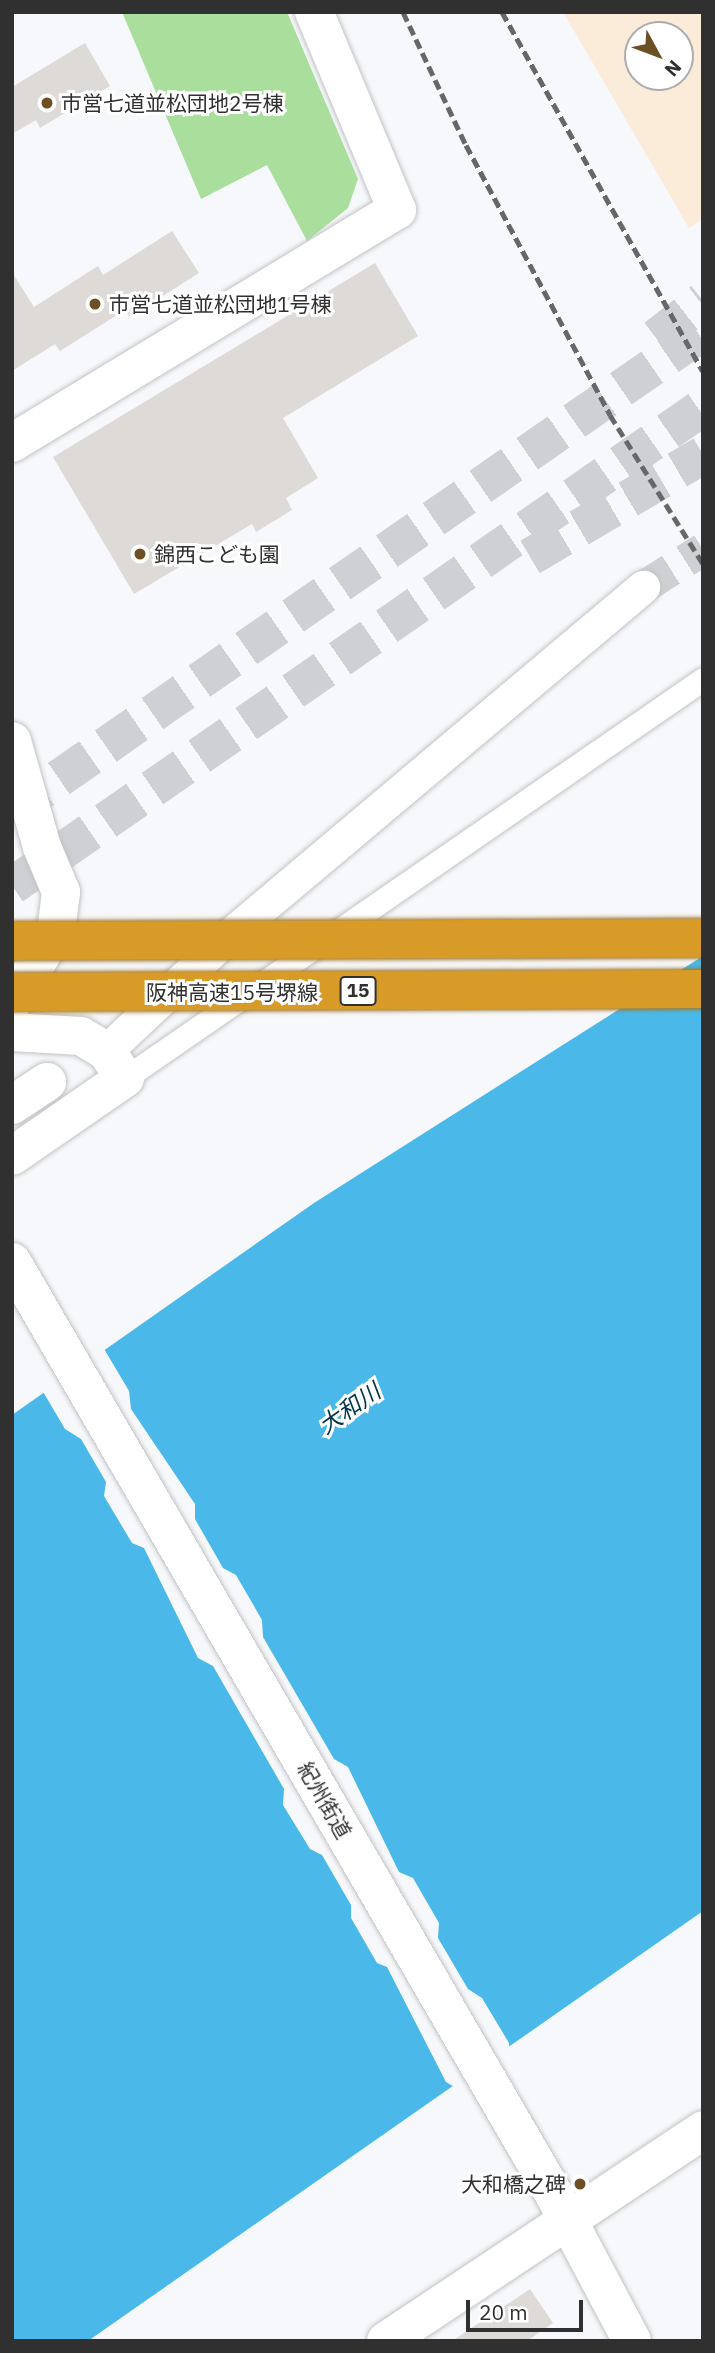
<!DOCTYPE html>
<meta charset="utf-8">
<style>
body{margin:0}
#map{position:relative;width:715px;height:2353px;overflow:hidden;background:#f7f8fb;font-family:"IBM Plex Sans","Noto Sans JP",sans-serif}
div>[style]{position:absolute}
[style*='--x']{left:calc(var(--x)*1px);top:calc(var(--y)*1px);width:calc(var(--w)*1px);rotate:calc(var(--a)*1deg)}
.commercial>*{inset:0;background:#faecd9}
.green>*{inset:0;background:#a9de9d}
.water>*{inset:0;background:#4ab9e9}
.pier>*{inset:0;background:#f7f8fb}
.building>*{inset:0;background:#dddad7}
.pedestrian-tunnel>*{height:33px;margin-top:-16.5px;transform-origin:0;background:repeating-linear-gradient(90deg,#cfd0d3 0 33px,transparent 0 50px)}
.motorway-tunnel>*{height:38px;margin-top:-19px;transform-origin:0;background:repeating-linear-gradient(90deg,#cfd0d3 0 38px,transparent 0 57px)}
.roads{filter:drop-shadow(0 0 2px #c1c3c6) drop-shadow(0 0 2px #c1c3c6)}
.service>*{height:23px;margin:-11.5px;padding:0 11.5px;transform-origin:11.5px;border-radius:11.5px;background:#fff}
.pedestrian>*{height:33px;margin:-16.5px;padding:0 16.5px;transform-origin:16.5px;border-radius:16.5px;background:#fff}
.minor>*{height:38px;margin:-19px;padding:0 19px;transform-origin:19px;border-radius:19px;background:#fff}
.rail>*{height:5px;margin-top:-2.5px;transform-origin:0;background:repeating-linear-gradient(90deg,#676769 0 10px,transparent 0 15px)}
.bridges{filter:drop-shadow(0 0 2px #9d762b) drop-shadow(0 0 2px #9d762b)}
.motorway-bridge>*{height:38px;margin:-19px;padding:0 19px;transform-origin:19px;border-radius:19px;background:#d89b28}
.dots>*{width:19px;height:19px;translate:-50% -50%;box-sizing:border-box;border:4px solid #fff;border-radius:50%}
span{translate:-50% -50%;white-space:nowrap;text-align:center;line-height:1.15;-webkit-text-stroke:6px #fff;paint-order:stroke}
.shield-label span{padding:2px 5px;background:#fff;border:2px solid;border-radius:5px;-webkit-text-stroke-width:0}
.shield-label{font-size:19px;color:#303031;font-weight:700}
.poi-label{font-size:21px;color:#303031}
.left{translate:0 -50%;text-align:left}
.right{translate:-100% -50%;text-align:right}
.street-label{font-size:21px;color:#303031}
.water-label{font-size:23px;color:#03364a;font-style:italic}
.frame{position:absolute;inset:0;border:14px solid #303031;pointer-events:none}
.north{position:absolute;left:624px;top:21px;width:70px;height:70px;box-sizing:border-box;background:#fff;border:2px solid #acacad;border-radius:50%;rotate:131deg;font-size:19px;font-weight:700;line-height:28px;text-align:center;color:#303031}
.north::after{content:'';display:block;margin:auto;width:24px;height:32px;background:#6c5023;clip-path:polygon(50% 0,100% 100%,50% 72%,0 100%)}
.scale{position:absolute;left:466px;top:2300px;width:117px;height:32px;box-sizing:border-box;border:4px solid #303031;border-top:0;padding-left:9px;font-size:21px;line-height:24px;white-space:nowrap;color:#303031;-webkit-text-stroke:5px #fff;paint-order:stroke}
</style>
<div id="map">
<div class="commercial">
<i style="clip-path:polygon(evenodd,563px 12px,703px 12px,703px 219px,689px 228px,563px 12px,638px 35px,680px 35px,680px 77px,638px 77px,638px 35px)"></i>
</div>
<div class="green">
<i style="clip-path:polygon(122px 12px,287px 12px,358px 179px,348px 208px,307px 241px,267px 165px,201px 199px)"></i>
</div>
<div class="water">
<i style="clip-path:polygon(703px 956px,703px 1911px,88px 2341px,12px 2341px,12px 1415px,314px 1203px)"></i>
</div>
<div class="pier">
<i style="clip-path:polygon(103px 1347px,129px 1391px,131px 1409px,195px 1504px,195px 1519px,223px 1568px,236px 1575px,262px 1620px,263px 1637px,334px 1759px,348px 1767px,399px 1872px,413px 1878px,439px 1923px,438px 1938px,468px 1989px,482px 1998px,509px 2043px,509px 2051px,456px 2088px,446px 2082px,387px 1967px,377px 1963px,351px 1918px,351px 1905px,322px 1855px,310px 1849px,283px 1805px,284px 1789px,213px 1666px,198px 1658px,144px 1548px,132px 1543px,104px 1496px,106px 1482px,81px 1439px,65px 1429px,42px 1390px)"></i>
</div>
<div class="building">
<i style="clip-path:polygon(85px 43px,110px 86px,40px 128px,36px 120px,12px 134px,12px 87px)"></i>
<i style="clip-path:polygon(172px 231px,199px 273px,130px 317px,125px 310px,60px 351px,55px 344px,12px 371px,12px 272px,34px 307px,98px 266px,103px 275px)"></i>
<i style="clip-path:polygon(375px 263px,418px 336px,283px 418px,318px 478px,286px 498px,292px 510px,256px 532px,252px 524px,134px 594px,53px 457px)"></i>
<i style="clip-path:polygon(530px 2289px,553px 2323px,527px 2341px,452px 2341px)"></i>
</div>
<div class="pedestrian-tunnel">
<i style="--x:643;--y:587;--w:71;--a:-32.3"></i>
</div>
<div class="motorway-tunnel">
<i style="--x:656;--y:338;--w:60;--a:-38.2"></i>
<i style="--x:530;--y:557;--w:201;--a:-30.5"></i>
<i style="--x:12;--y:811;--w:841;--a:-34.73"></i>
<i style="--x:12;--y:886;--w:841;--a:-34.73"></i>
</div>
<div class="roads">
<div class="service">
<i style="--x:125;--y:1078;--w:702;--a:-34.62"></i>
</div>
<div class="pedestrian">
<i style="--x:106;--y:1051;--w:166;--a:-43.3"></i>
<i style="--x:227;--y:937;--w:544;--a:-40.08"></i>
</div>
<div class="minor">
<i style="--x:12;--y:443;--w:450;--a:-31.2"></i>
<i style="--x:397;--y:210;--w:215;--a:-112.7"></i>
<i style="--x:12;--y:741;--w:110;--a:74.2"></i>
<i style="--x:42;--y:847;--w:49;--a:67.1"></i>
<i style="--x:61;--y:892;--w:39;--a:97"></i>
<i style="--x:56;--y:931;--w:84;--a:121.4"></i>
<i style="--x:12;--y:1032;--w:69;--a:3.3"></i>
<i style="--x:81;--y:1036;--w:29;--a:31"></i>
<i style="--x:106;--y:1051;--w:33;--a:55"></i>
<i style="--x:125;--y:1078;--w:137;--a:145.4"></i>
<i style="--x:12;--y:1105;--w:42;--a:-33.3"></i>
<i style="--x:12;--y:1262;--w:1080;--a:59.83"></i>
<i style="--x:555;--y:2196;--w:164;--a:62"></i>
<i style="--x:386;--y:2341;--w:381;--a:-33.6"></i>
</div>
</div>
<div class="rail">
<i style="--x:403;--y:12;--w:147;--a:64.7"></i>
<i style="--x:466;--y:145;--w:306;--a:61.9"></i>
<i style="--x:610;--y:415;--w:176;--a:58"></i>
<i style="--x:502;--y:12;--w:411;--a:60.8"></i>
</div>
<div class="bridges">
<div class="motorway-bridge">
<i style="--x:12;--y:941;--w:691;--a:-0.25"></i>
<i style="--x:12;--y:992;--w:691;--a:-0.25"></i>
</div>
</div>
<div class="dots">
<i style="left:47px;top:103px;background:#6c5023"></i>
<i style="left:95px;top:304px;background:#6c5023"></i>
<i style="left:140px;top:554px;background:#6c5023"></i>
<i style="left:580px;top:2184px;background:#6c5023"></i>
</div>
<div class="shield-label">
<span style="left:358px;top:991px">15</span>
</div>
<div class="poi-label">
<span class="left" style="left:61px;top:103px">市営七道並松団地2号棟</span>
<span class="left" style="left:109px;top:304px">市営七道並松団地1号棟</span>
<span class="left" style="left:154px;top:554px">錦西こども園</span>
<span class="right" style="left:566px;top:2184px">大和橋之碑</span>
</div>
<div class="street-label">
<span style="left:232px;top:992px">阪神高速15号堺線</span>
<span style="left:325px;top:1800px;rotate:60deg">紀州街道</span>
</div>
<div class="water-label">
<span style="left:349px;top:1408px;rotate:-35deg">大和川</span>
</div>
<div class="frame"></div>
<div class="north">N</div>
<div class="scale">20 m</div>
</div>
